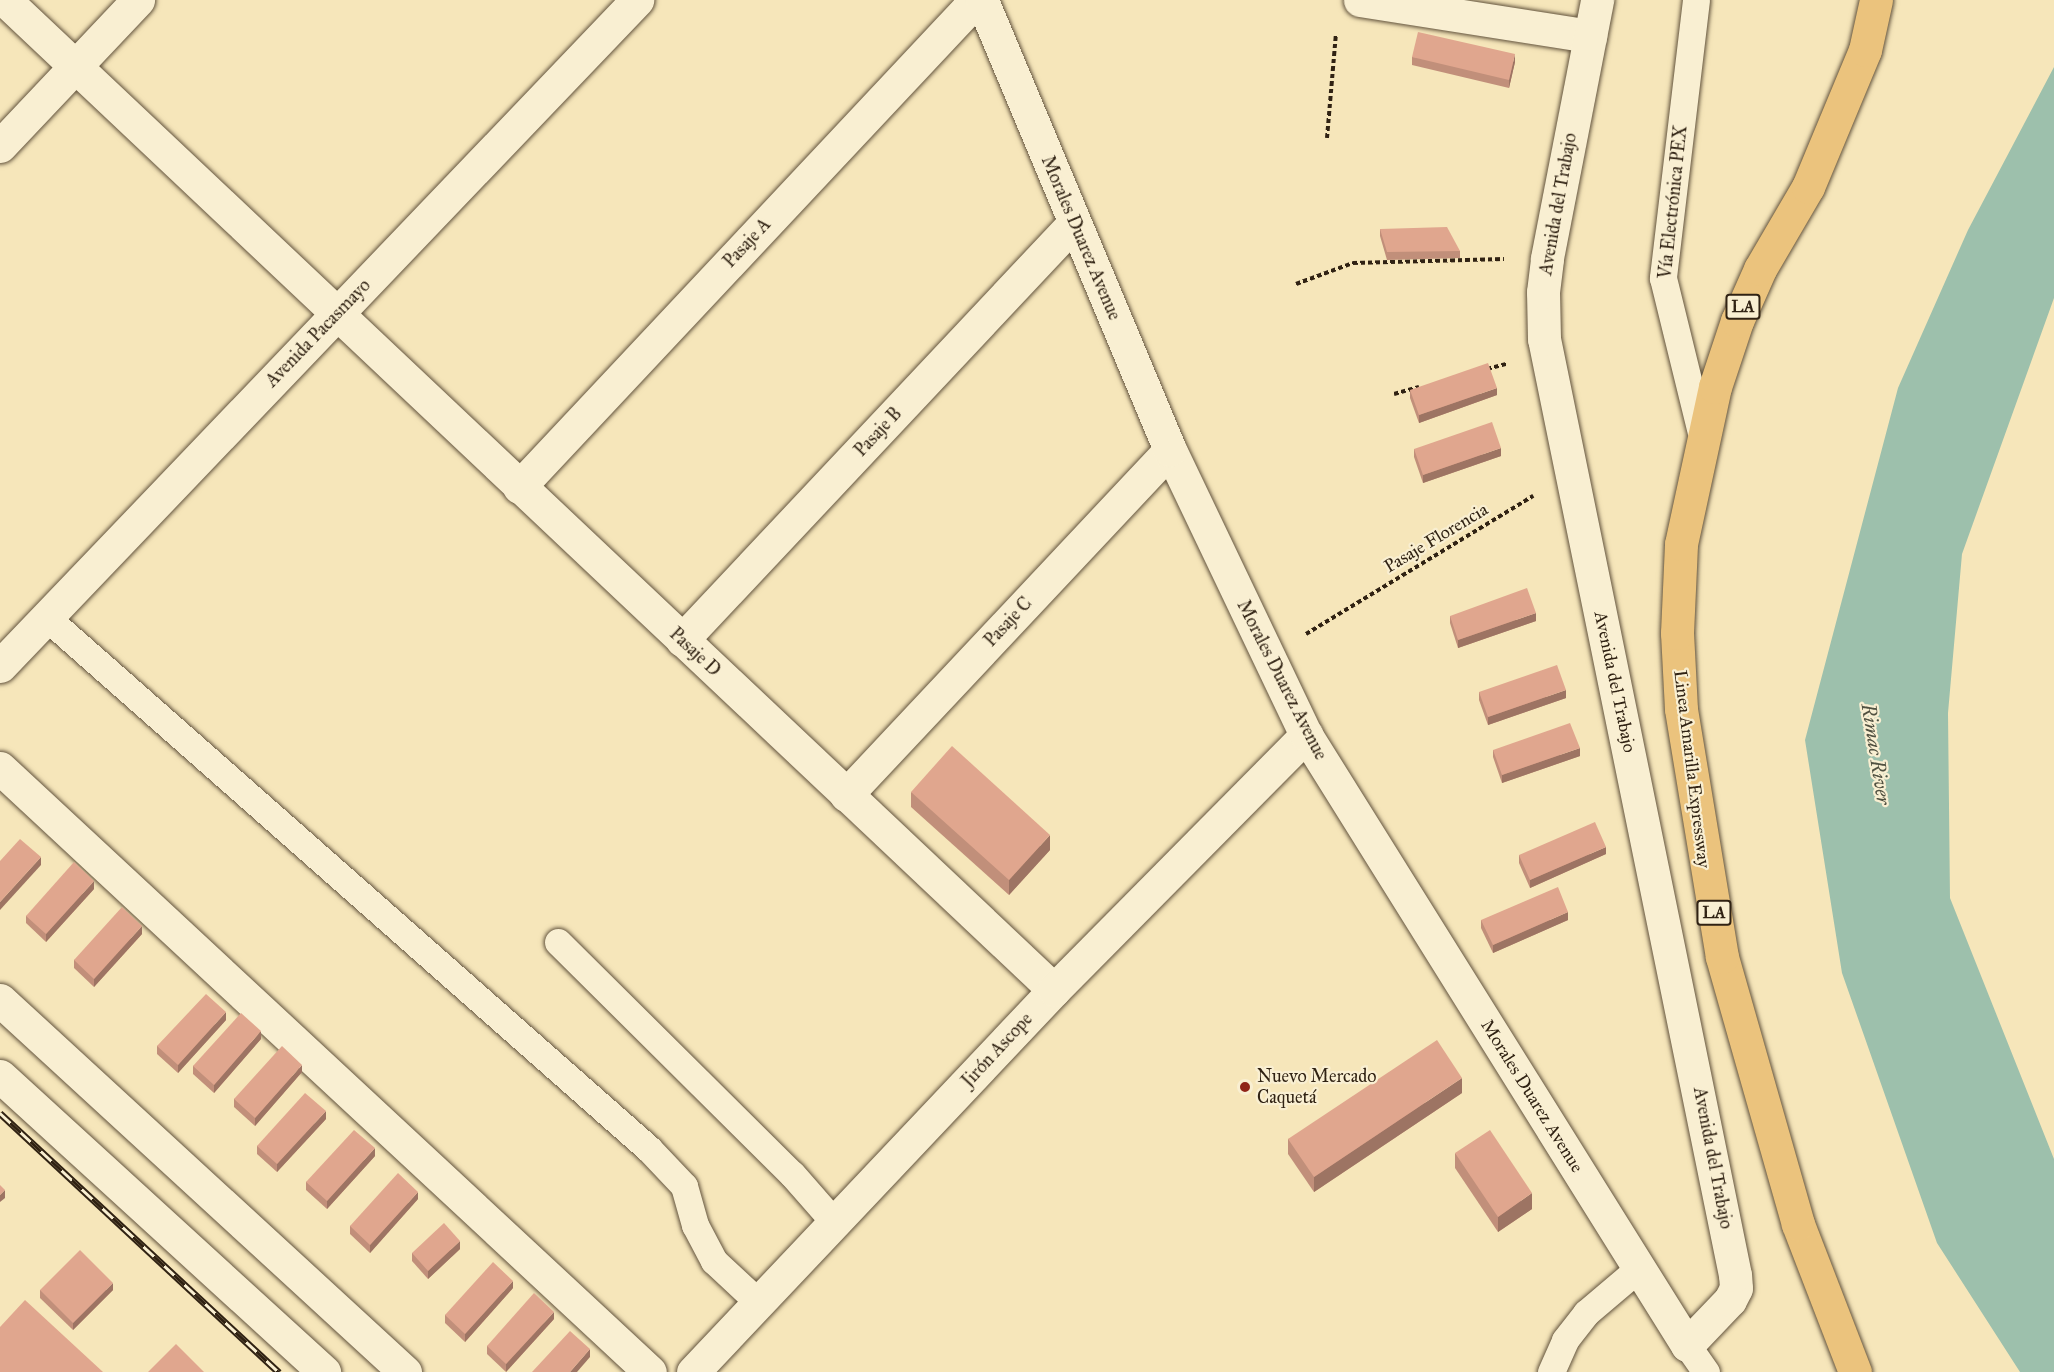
<!DOCTYPE html>
<meta charset="utf-8">
<style>
body{margin:0}
#map{position:relative;width:2054px;height:1372px;overflow:hidden;background:#f6e6ba;font-family:"IM FELL Great Primer",serif}
div>[style]{position:absolute}
[style*='--x']{left:calc(var(--x)*1px);top:calc(var(--y)*1px);width:calc(var(--w)*1px);rotate:calc(var(--a)*1deg)}
.water>*{inset:0;background:#9dc0ac}
.path>*{height:4px;margin-top:-2px;transform-origin:0;background:repeating-linear-gradient(90deg,#302213 0 4.5px,transparent 0 7.5px)}
.roads{filter:drop-shadow(0 0 2px #62533d) drop-shadow(0 0 2px #62533d)}
.lane>*{height:27px;margin:-13.5px;padding:0 13.5px;transform-origin:13.5px;border-radius:13.5px;background:#f9efd2}
.street>*{height:33px;margin:-16.5px;padding:0 16.5px;transform-origin:16.5px;border-radius:16.5px;background:#f9efd2}
.secondary>*{height:33px;margin:-16.5px;padding:0 16.5px;transform-origin:16.5px;border-radius:16.5px;background:#f9efd2}
.highway>*{height:33px;margin:-16.5px;padding:0 16.5px;transform-origin:16.5px;border-radius:16.5px;background:#ebc37d}
.rail>*{height:7px;margin-top:-3.5px;transform-origin:0;background:repeating-linear-gradient(90deg,#f9efd2 0 14px,#302213 0 28px);box-sizing:border-box;border-block:2px solid #302213}
.wall>*{inset:0;background:#c18f7a}
.shaded-wall>*{inset:0;background:#9d7463}
.building>*{inset:0;background:#e0a68e}
.dots>*{width:16px;height:16px;translate:-50% -50%;box-sizing:border-box;border:3px solid #f9efd2;border-radius:50%}
span{translate:-50% -50%;white-space:nowrap;text-align:center;line-height:1.15;-webkit-text-stroke:4.5px #f9efd2;paint-order:stroke}
.shield-label span{padding:2px 4px;background:#f9efd2;border:2px solid;border-radius:4px;-webkit-text-stroke-width:0}
.shield-label{font-size:16px;color:#302213;font-weight:700}
.street-label{font-size:18px;color:#302213}
.poi-label{font-size:18px;color:#302213}
.left{translate:0 -50%;text-align:left}
.water-label{font-size:20px;color:#515141;font-style:italic}
</style>
<div id="map">
<div class="water">
<i style="clip-path:polygon(2054px 67px,2054px 298px,1962px 554px,1948px 713px,1950px 898px,2054px 1159px,2054px 1372px,2020px 1372px,1937px 1243px,1842px 973px,1805px 740px,1898px 388px,1968px 230px)"></i>
</div>
<div class="path">
<i style="--x:1327;--y:138;--w:104;--a:-85.1"></i>
<i style="--x:1296;--y:284;--w:61;--a:-20.2"></i>
<i style="--x:1353;--y:263;--w:151;--a:-1.5"></i>
<i style="--x:1487;--y:369;--w:20;--a:-15"></i>
<i style="--x:1394;--y:394;--w:26;--a:-16"></i>
<i style="--x:1306;--y:634;--w:266;--a:-31.3"></i>
</div>
<div class="roads">
<div class="lane">
<i style="--x:1696;--y:0;--w:280;--a:96.8"></i>
<i style="--x:1663;--y:278;--w:164;--a:76.2"></i>
<i style="--x:46;--y:617;--w:804;--a:41.42"></i>
<i style="--x:649;--y:1149;--w:51;--a:46.6"></i>
<i style="--x:684;--y:1186;--w:41;--a:74.2"></i>
<i style="--x:695;--y:1225;--w:41;--a:62.2"></i>
<i style="--x:714;--y:1261;--w:60;--a:43"></i>
<i style="--x:558;--y:942;--w:330;--a:44.8"></i>
<i style="--x:792;--y:1174;--w:64;--a:48.8"></i>
<i style="--x:1687;--y:1345;--w:33;--a:55"></i>
<i style="--x:1551;--y:1372;--w:35;--a:-66"></i>
<i style="--x:1565;--y:1340;--w:34;--a:-52"></i>
<i style="--x:1586;--y:1313;--w:70;--a:-40.3"></i>
</div>
<div class="street">
<i style="--x:5;--y:0;--w:1442;--a:43.34"></i>
<i style="--x:1360;--y:0;--w:233;--a:8.9"></i>
<i style="--x:0;--y:146;--w:201;--a:-46.6"></i>
<i style="--x:519;--y:487;--w:668;--a:-46.82"></i>
<i style="--x:682;--y:640;--w:572;--a:-46.77"></i>
<i style="--x:1306;--y:735;--w:719;--a:58.01"></i>
<i style="--x:1687;--y:1345;--w:62;--a:-46.3"></i>
<i style="--x:1730;--y:1300;--w:13;--a:-63"></i>
<i style="--x:1736;--y:1288;--w:13;--a:-94"></i>
<i style="--x:1735;--y:1275;--w:955;--a:-101.53"></i>
<i style="--x:1544;--y:339;--w:47;--a:-91.2"></i>
<i style="--x:1543;--y:292;--w:34;--a:-83"></i>
<i style="--x:1547;--y:258;--w:263;--a:-79"></i>
<i style="--x:0;--y:768;--w:887;--a:42.9"></i>
<i style="--x:846;--y:795;--w:473;--a:-46.8"></i>
<i style="--x:0;--y:1000;--w:550;--a:42.57"></i>
<i style="--x:0;--y:1076;--w:439;--a:42.4"></i>
</div>
<div class="secondary">
<i style="--x:0;--y:666;--w:922;--a:-46.27"></i>
<i style="--x:693;--y:1372;--w:526;--a:-46.62"></i>
<i style="--x:1054;--y:990;--w:359;--a:-45.3"></i>
<i style="--x:1306;--y:735;--w:316;--a:-115.5"></i>
<i style="--x:1170;--y:450;--w:488;--a:-112.7"></i>
</div>
<div class="highway">
<i style="--x:1855;--y:1372;--w:159;--a:-111.1"></i>
<i style="--x:1798;--y:1224;--w:278;--a:-105.9"></i>
<i style="--x:1722;--y:957;--w:251;--a:-99.4"></i>
<i style="--x:1681;--y:709;--w:76;--a:-93"></i>
<i style="--x:1677;--y:633;--w:89;--a:-87.4"></i>
<i style="--x:1681;--y:544;--w:161;--a:-77.8"></i>
<i style="--x:1715;--y:387;--w:70;--a:-71.6"></i>
<i style="--x:1737;--y:321;--w:57;--a:-66.1"></i>
<i style="--x:1760;--y:269;--w:95;--a:-59.7"></i>
<i style="--x:1808;--y:187;--w:148;--a:-67.4"></i>
<i style="--x:1865;--y:50;--w:51;--a:-77.6"></i>
</div>
</div>
<div class="rail">
<i style="--x:0;--y:1113;--w:381;--a:42.9"></i>
</div>
<div class="wall">
<i style="clip-path:polygon(1412px 57px,1515px 62px,1509px 88px,1412px 65px)"></i>
<i style="clip-path:polygon(1380px 229px,1460px 251px,1460px 258px,1387px 260px,1380px 236px)"></i>
<i style="clip-path:polygon(1410px 390px,1497px 395px,1419px 423px,1410px 398px)"></i>
<i style="clip-path:polygon(1414px 449px,1501px 456px,1423px 483px,1414px 457px)"></i>
<i style="clip-path:polygon(1450px 616px,1536px 621px,1458px 648px,1450px 623px)"></i>
<i style="clip-path:polygon(1479px 692px,1566px 698px,1488px 725px,1479px 700px)"></i>
<i style="clip-path:polygon(1493px 750px,1580px 756px,1502px 783px,1493px 757px)"></i>
<i style="clip-path:polygon(911px 792px,1050px 850px,1009px 895px,911px 807px)"></i>
<i style="clip-path:polygon(1606px 854px,1530px 888px,1519px 863px,1519px 855px)"></i>
<i style="clip-path:polygon(94px 889px,46px 942px,26px 923px,26px 916px)"></i>
<i style="clip-path:polygon(1481px 920px,1568px 920px,1493px 953px,1481px 928px)"></i>
<i style="clip-path:polygon(142px 934px,94px 987px,74px 968px,74px 960px)"></i>
<i style="clip-path:polygon(226px 1020px,178px 1073px,157px 1054px,157px 1046px)"></i>
<i style="clip-path:polygon(261px 1039px,214px 1093px,193px 1074px,193px 1066px)"></i>
<i style="clip-path:polygon(302px 1072px,255px 1126px,234px 1107px,234px 1099px)"></i>
<i style="clip-path:polygon(1462px 1093px,1314px 1192px,1288px 1154px,1288px 1139px)"></i>
<i style="clip-path:polygon(326px 1119px,277px 1172px,257px 1154px,257px 1146px)"></i>
<i style="clip-path:polygon(1455px 1153px,1532px 1209px,1498px 1232px,1455px 1168px)"></i>
<i style="clip-path:polygon(375px 1156px,327px 1209px,306px 1190px,306px 1182px)"></i>
<i style="clip-path:polygon(418px 1199px,370px 1253px,350px 1234px,350px 1226px)"></i>
<i style="clip-path:polygon(460px 1249px,428px 1279px,412px 1261px,412px 1253px)"></i>
<i style="clip-path:polygon(513px 1288px,465px 1342px,445px 1323px,445px 1315px)"></i>
<i style="clip-path:polygon(40px 1290px,113px 1290px,73px 1330px,40px 1298px)"></i>
<i style="clip-path:polygon(554px 1319px,506px 1372px,487px 1354px,487px 1346px)"></i>
</div>
<div class="shaded-wall">
<i style="clip-path:polygon(1515px 54px,1515px 62px,1509px 88px,1509px 80px)"></i>
<i style="clip-path:polygon(1497px 388px,1497px 395px,1419px 423px,1419px 415px)"></i>
<i style="clip-path:polygon(1501px 448px,1501px 456px,1423px 483px,1423px 475px)"></i>
<i style="clip-path:polygon(1536px 613px,1536px 621px,1458px 648px,1458px 640px)"></i>
<i style="clip-path:polygon(1566px 690px,1566px 698px,1488px 725px,1488px 717px)"></i>
<i style="clip-path:polygon(1580px 748px,1580px 756px,1502px 783px,1502px 775px)"></i>
<i style="clip-path:polygon(1050px 835px,1050px 850px,1009px 895px,1009px 880px)"></i>
<i style="clip-path:polygon(1606px 847px,1606px 854px,1530px 888px,1530px 880px)"></i>
<i style="clip-path:polygon(41px 857px,41px 865px,0 910px,0 902px)"></i>
<i style="clip-path:polygon(94px 881px,94px 889px,46px 942px,46px 934px)"></i>
<i style="clip-path:polygon(1568px 912px,1568px 920px,1493px 953px,1493px 945px)"></i>
<i style="clip-path:polygon(142px 926px,142px 934px,94px 987px,94px 979px)"></i>
<i style="clip-path:polygon(226px 1012px,226px 1020px,178px 1073px,178px 1065px)"></i>
<i style="clip-path:polygon(261px 1031px,261px 1039px,214px 1093px,214px 1085px)"></i>
<i style="clip-path:polygon(302px 1065px,302px 1072px,255px 1126px,255px 1118px)"></i>
<i style="clip-path:polygon(1462px 1078px,1462px 1093px,1314px 1192px,1314px 1177px)"></i>
<i style="clip-path:polygon(326px 1111px,326px 1119px,277px 1172px,277px 1164px)"></i>
<i style="clip-path:polygon(375px 1148px,375px 1156px,327px 1209px,327px 1201px)"></i>
<i style="clip-path:polygon(5px 1190px,5px 1198px,0 1202px,0 1195px)"></i>
<i style="clip-path:polygon(418px 1192px,418px 1199px,370px 1253px,370px 1245px)"></i>
<i style="clip-path:polygon(1532px 1193px,1532px 1209px,1498px 1232px,1498px 1217px)"></i>
<i style="clip-path:polygon(460px 1241px,460px 1249px,428px 1279px,428px 1271px)"></i>
<i style="clip-path:polygon(513px 1281px,513px 1288px,465px 1342px,465px 1334px)"></i>
<i style="clip-path:polygon(113px 1283px,113px 1290px,73px 1330px,73px 1323px)"></i>
<i style="clip-path:polygon(554px 1312px,554px 1319px,506px 1372px,506px 1364px)"></i>
<i style="clip-path:polygon(590px 1349px,590px 1357px,577px 1372px,570px 1372px)"></i>
</div>
<div class="building">
<i style="clip-path:polygon(1418px 32px,1515px 54px,1509px 80px,1412px 57px)"></i>
<i style="clip-path:polygon(1447px 227px,1460px 251px,1387px 252px,1380px 229px)"></i>
<i style="clip-path:polygon(1488px 363px,1497px 388px,1419px 415px,1410px 390px)"></i>
<i style="clip-path:polygon(1492px 422px,1501px 448px,1423px 475px,1414px 449px)"></i>
<i style="clip-path:polygon(1527px 588px,1536px 613px,1458px 640px,1450px 616px)"></i>
<i style="clip-path:polygon(1557px 665px,1566px 690px,1488px 717px,1479px 692px)"></i>
<i style="clip-path:polygon(1570px 723px,1580px 748px,1502px 775px,1493px 750px)"></i>
<i style="clip-path:polygon(952px 746px,1050px 835px,1009px 880px,911px 792px)"></i>
<i style="clip-path:polygon(1595px 822px,1606px 847px,1530px 880px,1519px 855px)"></i>
<i style="clip-path:polygon(20px 839px,41px 857px,0 902px,0 861px)"></i>
<i style="clip-path:polygon(74px 862px,94px 881px,46px 934px,26px 916px)"></i>
<i style="clip-path:polygon(1558px 887px,1568px 912px,1493px 945px,1481px 920px)"></i>
<i style="clip-path:polygon(122px 907px,142px 926px,94px 979px,74px 960px)"></i>
<i style="clip-path:polygon(206px 994px,226px 1012px,178px 1065px,157px 1046px)"></i>
<i style="clip-path:polygon(241px 1013px,261px 1031px,214px 1085px,193px 1066px)"></i>
<i style="clip-path:polygon(1437px 1040px,1462px 1078px,1314px 1177px,1288px 1139px)"></i>
<i style="clip-path:polygon(282px 1046px,302px 1065px,255px 1118px,234px 1099px)"></i>
<i style="clip-path:polygon(305px 1093px,326px 1111px,277px 1164px,257px 1146px)"></i>
<i style="clip-path:polygon(354px 1130px,375px 1148px,327px 1201px,306px 1182px)"></i>
<i style="clip-path:polygon(1490px 1130px,1532px 1193px,1498px 1217px,1455px 1153px)"></i>
<i style="clip-path:polygon(398px 1173px,418px 1192px,370px 1245px,350px 1226px)"></i>
<i style="clip-path:polygon(0 1185px,5px 1190px,0 1195px)"></i>
<i style="clip-path:polygon(444px 1223px,460px 1241px,428px 1271px,412px 1253px)"></i>
<i style="clip-path:polygon(80px 1250px,113px 1283px,73px 1323px,40px 1290px)"></i>
<i style="clip-path:polygon(493px 1262px,513px 1281px,465px 1334px,445px 1315px)"></i>
<i style="clip-path:polygon(534px 1293px,554px 1312px,506px 1364px,487px 1346px)"></i>
<i style="clip-path:polygon(25px 1300px,103px 1372px,0 1372px,0 1327px)"></i>
<i style="clip-path:polygon(570px 1331px,590px 1349px,570px 1372px,532px 1372px)"></i>
<i style="clip-path:polygon(176px 1344px,204px 1372px,148px 1372px)"></i>
</div>
<div class="dots">
<i style="left:1245px;top:1087px;background:#8f2418"></i>
</div>
<div class="shield-label">
<span style="left:1743px;top:307px">LA</span>
<span style="left:1714px;top:913px">LA</span>
</div>
<div class="street-label">
<span style="left:1673px;top:202px;rotate:-84deg">Vía Electrónica PEX</span>
<span style="left:1558px;top:204px;rotate:-80deg">Avenida del Trabajo</span>
<span style="left:1081px;top:238px;rotate:67deg">Morales Duarez Avenue</span>
<span style="left:747px;top:243px;rotate:-47deg">Pasaje A</span>
<span style="left:318px;top:333px;rotate:-46deg">Avenida Pacasmayo</span>
<span style="left:878px;top:432px;rotate:-47deg">Pasaje B</span>
<span style="left:1436px;top:538px;rotate:-31deg">Pasaje Florencia</span>
<span style="left:1008px;top:622px;rotate:-47deg">Pasaje C</span>
<span style="left:695px;top:652px;rotate:43deg">Pasaje D</span>
<span style="left:1282px;top:680px;rotate:63deg">Morales Duarez Avenue</span>
<span style="left:1615px;top:682px;rotate:78deg">Avenida del Trabajo</span>
<span style="left:1692px;top:769px;rotate:83deg">Linea Amarilla Expressway</span>
<span style="left:997px;top:1050px;rotate:-47deg">Jirón Ascope</span>
<span style="left:1532px;top:1096px;rotate:58deg">Morales Duarez Avenue</span>
<span style="left:1713px;top:1158px;rotate:79deg">Avenida del Trabajo</span>
</div>
<div class="poi-label">
<span class="left" style="left:1257px;top:1087px">Nuevo Mercado<br>Caquetá</span>
</div>
<div class="water-label">
<span style="left:1876px;top:754px;rotate:81deg">Rimac River</span>
</div>
</div>
